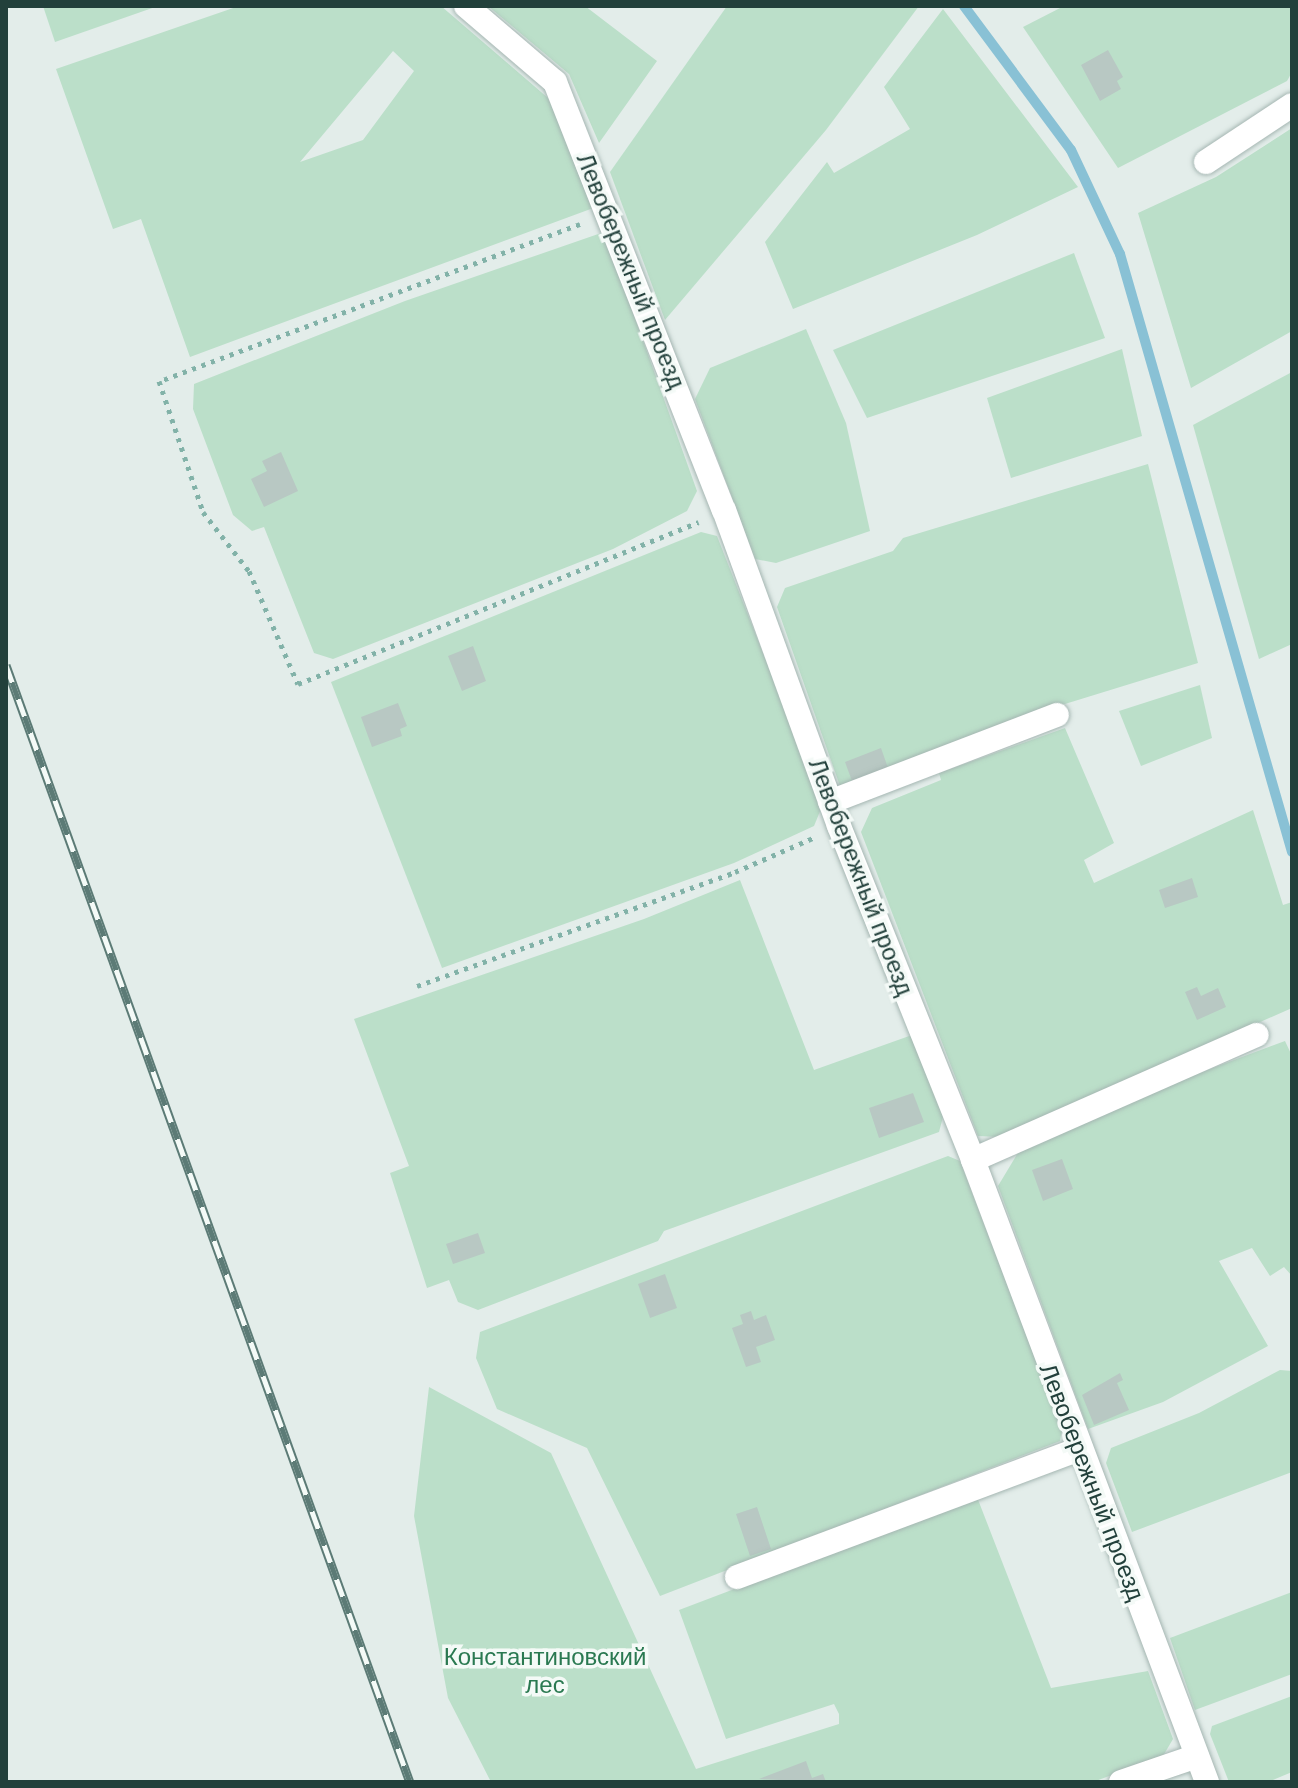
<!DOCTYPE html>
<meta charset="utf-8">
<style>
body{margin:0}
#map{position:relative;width:1298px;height:1788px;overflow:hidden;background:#e3edea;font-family:"DM Sans",sans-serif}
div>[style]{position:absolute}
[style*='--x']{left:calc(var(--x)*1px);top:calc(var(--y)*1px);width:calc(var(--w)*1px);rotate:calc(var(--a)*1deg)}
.green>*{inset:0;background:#bbdfc9}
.stream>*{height:10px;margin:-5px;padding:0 5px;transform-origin:5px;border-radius:5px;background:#89c1d5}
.building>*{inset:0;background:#b8c8c3}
.path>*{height:5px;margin-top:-2.5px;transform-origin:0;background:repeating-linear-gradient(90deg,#82b2a8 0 4px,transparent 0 10px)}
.roads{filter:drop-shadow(0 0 2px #a5b6b2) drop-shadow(0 0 2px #a5b6b2)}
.minor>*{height:24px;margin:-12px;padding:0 12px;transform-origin:12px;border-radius:12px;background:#fff}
.rail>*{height:9px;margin-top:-4.5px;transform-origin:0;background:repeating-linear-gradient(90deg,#f4faf7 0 18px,#5c7b76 0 36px);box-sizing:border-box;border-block:2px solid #5c7b76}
span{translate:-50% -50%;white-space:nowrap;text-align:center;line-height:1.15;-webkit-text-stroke:7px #f4faf7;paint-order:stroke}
.street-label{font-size:24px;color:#22403b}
.park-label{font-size:24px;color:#2a7951}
.frame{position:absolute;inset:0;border:8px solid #22403b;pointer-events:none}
</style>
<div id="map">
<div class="green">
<i style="clip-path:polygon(43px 6px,158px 6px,55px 42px)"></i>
<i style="clip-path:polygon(evenodd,239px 6px,441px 6px,548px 98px,596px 207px,190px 357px,141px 219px,113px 229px,56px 69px,239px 6px,393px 51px,414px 71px,363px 140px,300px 162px,393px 51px)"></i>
<i style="clip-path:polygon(488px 6px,585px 6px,657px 61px,599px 143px,569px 74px)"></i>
<i style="clip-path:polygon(727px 6px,919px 6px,826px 130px,665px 320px,610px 172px)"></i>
<i style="clip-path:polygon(1064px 6px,1292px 6px,1292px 72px,1287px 81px,1118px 168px,1023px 27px)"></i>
<i style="clip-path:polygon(943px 9px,1078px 187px,977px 235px,793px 309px,765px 242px,827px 162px,834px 173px,910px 129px,884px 87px)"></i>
<i style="clip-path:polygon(1292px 128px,1292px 331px,1191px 388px,1138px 213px,1216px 177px)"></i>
<i style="clip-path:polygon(604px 232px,697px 491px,687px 511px,613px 549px,333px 659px,314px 653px,264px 527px,252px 531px,233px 515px,193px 409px,194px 384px,405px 301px)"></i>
<i style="clip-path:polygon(1074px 253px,1105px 338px,867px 418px,833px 350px)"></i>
<i style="clip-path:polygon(806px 329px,846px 423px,870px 531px,776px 563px,755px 559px,695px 399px,710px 368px)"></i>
<i style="clip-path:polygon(1122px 349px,1142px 436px,1011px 478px,987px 398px)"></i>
<i style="clip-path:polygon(1292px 372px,1292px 644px,1259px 659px,1193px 425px)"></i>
<i style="clip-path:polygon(1148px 464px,1198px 663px,1026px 716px,840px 786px,777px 607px,785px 588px,893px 551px,903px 538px)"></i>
<i style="clip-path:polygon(701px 532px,717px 536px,781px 699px,821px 809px,814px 826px,734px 863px,442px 968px,331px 682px)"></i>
<i style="clip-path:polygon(1200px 685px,1212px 738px,1141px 766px,1119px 711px)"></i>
<i style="clip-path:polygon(1065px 728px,1114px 843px,1084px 860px,1094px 883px,1253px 810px,1283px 905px,1292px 902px,1292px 1008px,1000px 1137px,978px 1136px,861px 832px,872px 808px,941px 780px,939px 773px)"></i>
<i style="clip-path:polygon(740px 880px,814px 1070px,912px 1035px,943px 1117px,939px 1132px,664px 1231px,658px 1241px,478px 1310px,458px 1302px,449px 1280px,427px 1288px,390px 1173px,409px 1166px,354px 1019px,644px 919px)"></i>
<i style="clip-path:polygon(1285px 1041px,1292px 1056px,1292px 1276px,1284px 1267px,1270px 1276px,1252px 1248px,1219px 1261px,1268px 1346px,1163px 1402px,1088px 1429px,998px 1186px,1019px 1151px,1154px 1090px)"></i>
<i style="clip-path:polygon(948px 1156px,960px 1161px,1062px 1429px,1060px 1441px,660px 1596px,587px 1448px,497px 1409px,476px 1358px,480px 1332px)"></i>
<i style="clip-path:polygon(1280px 1370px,1292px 1371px,1292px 1472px,1132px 1532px,1106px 1463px,1111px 1448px,1199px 1413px)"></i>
<i style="clip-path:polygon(429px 1387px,551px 1453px,696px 1769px,839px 1724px,839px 1714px,834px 1704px,726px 1739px,679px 1610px,977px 1497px,1051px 1688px,1148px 1671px,1173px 1739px,1163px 1756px,1093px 1782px,491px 1782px,448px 1698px,414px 1516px)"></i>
<i style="clip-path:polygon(1292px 1592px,1292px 1674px,1195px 1710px,1170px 1638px)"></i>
<i style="clip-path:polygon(1292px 1696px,1292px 1772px,1268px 1782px,1229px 1782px,1210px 1734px,1212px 1726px)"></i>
</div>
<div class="stream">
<i style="--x:964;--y:6;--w:179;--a:53.4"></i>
<i style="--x:1071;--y:150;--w:115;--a:64.8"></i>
<i style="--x:1120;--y:254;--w:622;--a:73.95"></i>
</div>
<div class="building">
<i style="clip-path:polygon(1108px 50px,1123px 77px,1117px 81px,1121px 89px,1100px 101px,1081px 65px)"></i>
<i style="clip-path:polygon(281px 452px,298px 491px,264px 507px,251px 479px,267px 471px,262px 461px)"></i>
<i style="clip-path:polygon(473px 646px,486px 681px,462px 691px,448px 656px)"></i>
<i style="clip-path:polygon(398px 703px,407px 726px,400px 729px,402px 736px,372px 747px,361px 717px)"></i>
<i style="clip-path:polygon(881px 748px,888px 768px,852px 781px,845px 762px)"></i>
<i style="clip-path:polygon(1192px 878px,1198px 897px,1165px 908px,1159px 890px)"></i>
<i style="clip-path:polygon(1197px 987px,1201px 996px,1218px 988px,1226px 1007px,1197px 1020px,1185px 992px)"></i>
<i style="clip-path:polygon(913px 1093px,924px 1122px,879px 1138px,869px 1108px)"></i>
<i style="clip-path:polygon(1062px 1159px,1073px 1189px,1043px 1201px,1032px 1170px)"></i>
<i style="clip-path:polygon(478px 1233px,485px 1253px,453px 1264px,446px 1244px)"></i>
<i style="clip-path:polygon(665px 1274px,677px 1308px,650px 1318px,638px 1284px)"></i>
<i style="clip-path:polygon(751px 1311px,754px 1320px,766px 1315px,775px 1340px,756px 1347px,761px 1362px,746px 1367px,732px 1328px,743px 1324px,740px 1315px)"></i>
<i style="clip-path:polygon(1120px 1373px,1123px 1380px,1117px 1383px,1129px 1410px,1094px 1425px,1082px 1395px)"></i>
<i style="clip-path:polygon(757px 1507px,771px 1549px,750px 1556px,736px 1514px)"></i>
<i style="clip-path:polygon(806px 1761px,812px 1778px,823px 1774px,826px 1782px,759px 1779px)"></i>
</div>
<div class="path">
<i style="--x:580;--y:224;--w:449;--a:159.5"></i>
<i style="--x:159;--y:381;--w:138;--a:71.4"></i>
<i style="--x:203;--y:512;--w:75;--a:52.1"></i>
<i style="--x:249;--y:571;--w:123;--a:66.6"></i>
<i style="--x:298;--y:684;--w:432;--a:-22"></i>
<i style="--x:417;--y:986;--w:338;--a:-19.7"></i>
<i style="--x:735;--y:872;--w:85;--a:-23.6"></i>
</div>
<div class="roads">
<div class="minor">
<i style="--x:466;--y:6;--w:117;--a:40.5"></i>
<i style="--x:555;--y:82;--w:460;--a:68.5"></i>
<i style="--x:724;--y:510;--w:336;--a:70"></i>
<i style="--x:839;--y:826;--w:360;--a:68.1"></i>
<i style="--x:973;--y:1160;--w:665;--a:69.38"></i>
<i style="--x:1206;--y:162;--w:103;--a:-33.5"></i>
<i style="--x:830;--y:802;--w:243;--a:-21"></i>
<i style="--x:973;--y:1160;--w:310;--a:-23.8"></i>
<i style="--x:737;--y:1577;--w:365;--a:-20.5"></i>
<i style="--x:1121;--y:1782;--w:80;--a:-18.9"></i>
</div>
</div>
<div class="rail">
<i style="--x:6;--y:665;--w:1188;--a:70.12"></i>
</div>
<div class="street-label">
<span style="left:631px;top:271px;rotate:68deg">Левобережный проезд</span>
<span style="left:861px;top:877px;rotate:69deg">Левобережный проезд</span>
<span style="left:1092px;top:1482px;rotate:69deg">Левобережный проезд</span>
</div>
<div class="park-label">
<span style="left:545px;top:1671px">Константиновский<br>лес</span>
</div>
<div class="frame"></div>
</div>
